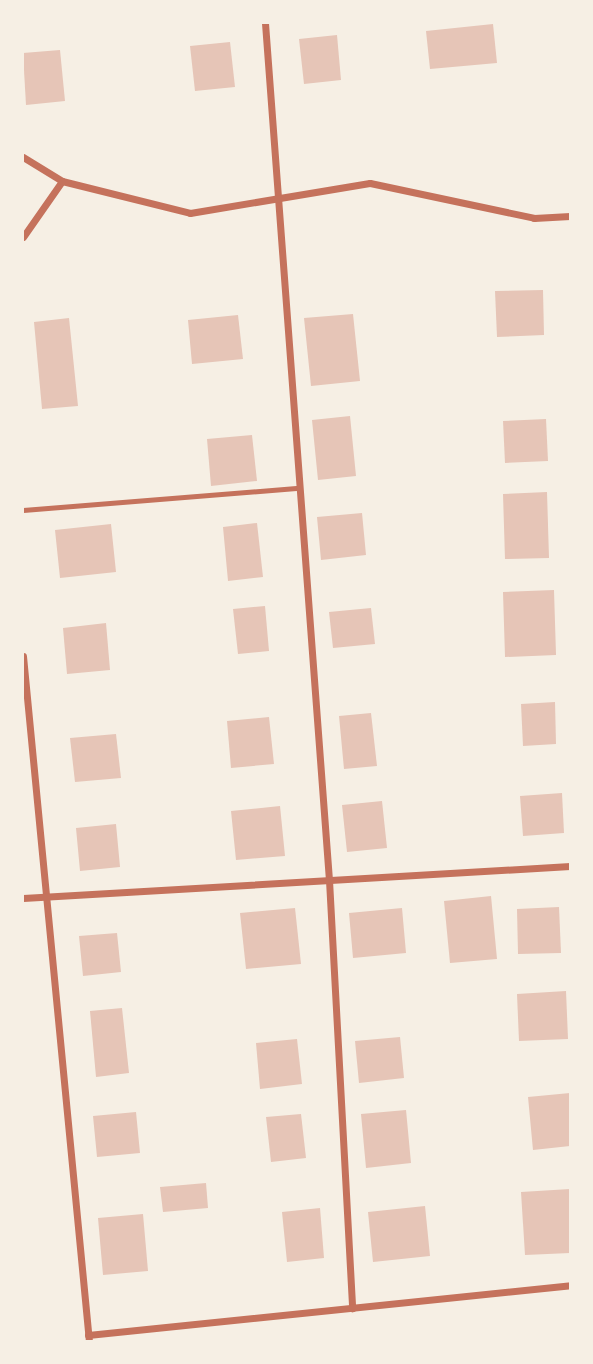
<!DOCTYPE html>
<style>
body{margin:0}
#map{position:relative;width:593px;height:1364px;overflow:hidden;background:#f6efe4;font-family:Raleway,sans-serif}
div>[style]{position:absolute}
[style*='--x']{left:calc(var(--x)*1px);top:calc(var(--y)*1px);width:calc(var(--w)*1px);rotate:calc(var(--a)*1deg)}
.building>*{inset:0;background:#e6c5b7}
.service>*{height:5px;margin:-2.5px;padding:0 2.5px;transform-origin:2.5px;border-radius:2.5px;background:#c5725c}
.minor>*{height:7px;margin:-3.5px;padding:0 3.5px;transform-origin:3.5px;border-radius:3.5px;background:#c5725c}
span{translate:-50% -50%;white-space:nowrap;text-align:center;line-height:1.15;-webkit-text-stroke:7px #f6efe4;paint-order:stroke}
.frame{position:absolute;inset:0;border:24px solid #f6efe4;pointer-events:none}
</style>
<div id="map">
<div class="building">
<i style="clip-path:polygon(493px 24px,497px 63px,430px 69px,426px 31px)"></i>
<i style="clip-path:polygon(337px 35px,341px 80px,304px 84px,299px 39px)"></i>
<i style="clip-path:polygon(230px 42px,235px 87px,195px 91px,190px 46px)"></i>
<i style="clip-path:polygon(60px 50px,65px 101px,26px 105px,23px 53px)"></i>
<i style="clip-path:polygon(543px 290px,544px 335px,497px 337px,495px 291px)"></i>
<i style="clip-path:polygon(353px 314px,360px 381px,311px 386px,304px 318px)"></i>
<i style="clip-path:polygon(238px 315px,243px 359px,192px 364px,188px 320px)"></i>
<i style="clip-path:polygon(69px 318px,78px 406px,42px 409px,34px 322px)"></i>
<i style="clip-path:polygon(350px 416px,356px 476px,318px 480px,312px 420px)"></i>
<i style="clip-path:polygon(546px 419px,548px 461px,505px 463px,503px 421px)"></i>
<i style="clip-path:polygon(252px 435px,257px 481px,211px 486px,207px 439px)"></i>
<i style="clip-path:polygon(547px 492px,549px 558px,505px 559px,503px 494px)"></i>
<i style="clip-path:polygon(362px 513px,366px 555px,321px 560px,317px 517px)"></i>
<i style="clip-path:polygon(257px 523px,263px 577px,228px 581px,223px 527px)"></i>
<i style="clip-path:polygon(111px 524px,116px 572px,60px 578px,55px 530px)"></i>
<i style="clip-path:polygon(554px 590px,556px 655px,505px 657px,503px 592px)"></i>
<i style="clip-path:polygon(265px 606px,269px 651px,238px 654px,233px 609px)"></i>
<i style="clip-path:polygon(371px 608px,375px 644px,333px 648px,329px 612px)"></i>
<i style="clip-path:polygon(106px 623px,110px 670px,67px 674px,63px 628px)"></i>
<i style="clip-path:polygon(555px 702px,556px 744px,523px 746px,521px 704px)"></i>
<i style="clip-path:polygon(371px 713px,377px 766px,344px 769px,339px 716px)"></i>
<i style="clip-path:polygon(269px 717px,274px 764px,231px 768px,227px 721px)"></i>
<i style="clip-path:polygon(116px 734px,121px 778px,75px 782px,70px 738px)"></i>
<i style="clip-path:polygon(562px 793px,564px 833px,523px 836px,520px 796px)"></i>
<i style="clip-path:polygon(382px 801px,387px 848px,347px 852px,342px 805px)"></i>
<i style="clip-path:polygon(280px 806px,285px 856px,236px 860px,231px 811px)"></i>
<i style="clip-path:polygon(116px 824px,120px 867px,80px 871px,76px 828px)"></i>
<i style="clip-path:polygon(491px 896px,497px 959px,450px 963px,444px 901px)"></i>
<i style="clip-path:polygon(559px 907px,561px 953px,518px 954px,517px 909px)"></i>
<i style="clip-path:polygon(295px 908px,301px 964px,246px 969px,240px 913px)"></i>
<i style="clip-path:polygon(402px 908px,406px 953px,353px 958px,349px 913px)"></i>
<i style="clip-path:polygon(117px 933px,121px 972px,83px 976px,79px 936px)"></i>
<i style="clip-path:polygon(566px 991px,568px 1039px,519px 1041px,517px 994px)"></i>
<i style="clip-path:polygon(122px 1008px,129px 1073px,96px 1077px,90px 1011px)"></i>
<i style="clip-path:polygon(400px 1037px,404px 1078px,359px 1083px,355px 1041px)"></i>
<i style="clip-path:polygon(297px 1039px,302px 1084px,260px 1089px,256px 1043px)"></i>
<i style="clip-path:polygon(570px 1093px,570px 1146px,533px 1150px,528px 1097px)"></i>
<i style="clip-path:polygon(406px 1110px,411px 1163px,366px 1168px,361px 1114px)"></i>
<i style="clip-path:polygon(136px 1112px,140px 1153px,97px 1157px,93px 1116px)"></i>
<i style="clip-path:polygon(301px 1114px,306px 1158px,271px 1162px,266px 1117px)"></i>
<i style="clip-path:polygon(206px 1183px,208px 1208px,163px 1212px,160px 1187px)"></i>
<i style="clip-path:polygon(570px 1189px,570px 1253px,525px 1255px,521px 1192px)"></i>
<i style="clip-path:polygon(425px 1206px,430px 1256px,373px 1262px,368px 1212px)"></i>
<i style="clip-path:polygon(320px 1208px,324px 1258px,287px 1262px,282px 1212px)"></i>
<i style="clip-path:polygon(143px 1214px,148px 1271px,103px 1275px,98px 1218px)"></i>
</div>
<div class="service">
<i style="--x:23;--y:510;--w:274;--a:-4.6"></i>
</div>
<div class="minor">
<i style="--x:265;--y:23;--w:859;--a:85.73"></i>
<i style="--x:329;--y:880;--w:429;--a:86.9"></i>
<i style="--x:23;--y:157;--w:46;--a:31.6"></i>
<i style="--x:62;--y:181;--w:132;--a:14"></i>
<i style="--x:190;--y:213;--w:182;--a:-9.5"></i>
<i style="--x:370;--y:183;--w:168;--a:12"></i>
<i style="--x:534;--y:218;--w:36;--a:-3"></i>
<i style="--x:23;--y:237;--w:68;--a:-55.1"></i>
<i style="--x:23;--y:656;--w:688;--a:84.5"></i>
<i style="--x:23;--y:898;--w:548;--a:-3.35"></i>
<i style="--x:88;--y:1335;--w:485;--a:-5.9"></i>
</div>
<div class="frame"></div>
</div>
